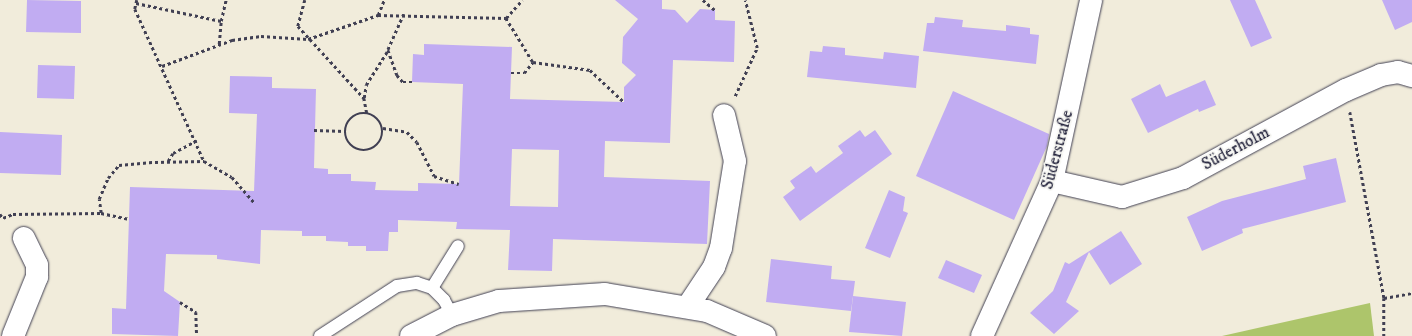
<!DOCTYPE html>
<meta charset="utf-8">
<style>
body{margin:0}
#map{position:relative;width:1412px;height:336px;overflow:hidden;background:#f1ecdb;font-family:"IM FELL DW Pica",serif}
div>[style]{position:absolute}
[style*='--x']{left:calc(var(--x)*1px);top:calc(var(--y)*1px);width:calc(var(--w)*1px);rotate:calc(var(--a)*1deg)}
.green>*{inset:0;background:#adc56b}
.building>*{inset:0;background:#c1acf2}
.path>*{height:2.5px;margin-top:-1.25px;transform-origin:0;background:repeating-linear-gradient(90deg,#414053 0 3px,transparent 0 6px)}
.path>.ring{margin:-1.25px;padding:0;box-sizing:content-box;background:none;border:2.5px solid #414053;border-radius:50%}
.roads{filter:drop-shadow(0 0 1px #414053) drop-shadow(0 0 1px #414053)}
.lane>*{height:12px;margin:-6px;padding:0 6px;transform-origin:6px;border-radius:6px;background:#fff}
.street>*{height:22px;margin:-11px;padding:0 11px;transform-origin:11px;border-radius:11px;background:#fff}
span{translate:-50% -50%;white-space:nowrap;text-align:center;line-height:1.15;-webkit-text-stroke:3.5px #f6f6f2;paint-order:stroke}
.street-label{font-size:17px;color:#22223b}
</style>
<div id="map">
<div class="green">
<i style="clip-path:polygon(1370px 303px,1374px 336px,1222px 336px)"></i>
</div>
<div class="building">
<i style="clip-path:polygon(27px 0,81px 1px,81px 33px,26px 32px)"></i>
<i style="clip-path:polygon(evenodd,615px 0,662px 0,662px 9px,675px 10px,687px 23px,700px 9px,715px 10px,715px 20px,735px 21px,734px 62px,673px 60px,670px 143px,605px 141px,604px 177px,710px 181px,707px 244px,553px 239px,552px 271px,508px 270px,510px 230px,456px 229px,457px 222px,398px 220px,398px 232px,389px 232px,388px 251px,366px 251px,366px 246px,348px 246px,348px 242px,326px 241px,326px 236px,302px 236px,302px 231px,261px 230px,260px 264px,217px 259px,217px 255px,166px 254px,164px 291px,180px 302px,178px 336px,112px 334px,112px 308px,126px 309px,130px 187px,254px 191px,257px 114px,229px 113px,230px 76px,272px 77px,272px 88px,316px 89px,314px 168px,328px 169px,328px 174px,351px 174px,351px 181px,376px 182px,375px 190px,418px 191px,418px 183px,459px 184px,463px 84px,412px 82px,413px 54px,424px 55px,424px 44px,512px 47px,510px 99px,624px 102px,624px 87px,636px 75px,622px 63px,623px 37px,638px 19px,615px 0,512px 149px,559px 150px,558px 207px,510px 206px,512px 149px)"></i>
<i style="clip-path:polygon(1230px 0,1255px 0,1272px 38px,1251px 47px)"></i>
<i style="clip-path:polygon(1382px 0,1412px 0,1412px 22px,1395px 30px)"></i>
<i style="clip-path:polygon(935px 17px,963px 20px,962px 27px,1006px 31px,1006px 25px,1030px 28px,1030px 34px,1039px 35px,1036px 64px,923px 51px,927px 23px,934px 23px)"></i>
<i style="clip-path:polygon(823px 46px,845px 48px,845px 55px,883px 59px,884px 52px,919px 56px,916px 88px,807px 77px,810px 51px,822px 52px)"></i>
<i style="clip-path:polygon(38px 65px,75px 66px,74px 99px,37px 98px)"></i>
<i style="clip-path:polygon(1205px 80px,1216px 105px,1199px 112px,1198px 109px,1148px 133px,1131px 99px,1160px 84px,1166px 97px)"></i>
<i style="clip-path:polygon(953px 91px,1049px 134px,1047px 146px,1014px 220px,916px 176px)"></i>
<i style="clip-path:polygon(860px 130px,865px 137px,875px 130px,892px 154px,800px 221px,783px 197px,795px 188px,790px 181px,811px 166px,816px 173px,843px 153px,838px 146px)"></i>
<i style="clip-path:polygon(0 132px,62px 135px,61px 175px,0 173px)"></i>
<i style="clip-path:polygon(1336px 158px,1346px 202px,1242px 229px,1243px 233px,1202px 251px,1187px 217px,1222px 201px,1306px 179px,1303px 166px)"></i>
<i style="clip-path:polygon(889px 190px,905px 197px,903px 211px,908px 213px,890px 258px,865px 248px)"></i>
<i style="clip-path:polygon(1121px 231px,1142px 264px,1110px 285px,1089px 252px,1066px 302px,1079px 311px,1054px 334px,1030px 313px,1053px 291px,1065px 262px,1069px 264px)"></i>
<i style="clip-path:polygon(771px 259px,832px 266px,831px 279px,855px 281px,851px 311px,766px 302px)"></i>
<i style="clip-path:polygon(946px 260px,982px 275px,974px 293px,938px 278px)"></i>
<i style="clip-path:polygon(853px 296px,906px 302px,902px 336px,849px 332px)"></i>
</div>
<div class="path">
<i style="--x:137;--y:0;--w:9;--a:103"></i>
<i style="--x:135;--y:9;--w:167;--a:65.6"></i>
<i style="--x:305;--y:0;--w:27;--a:105"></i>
<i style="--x:298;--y:26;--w:98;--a:47.5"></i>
<i style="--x:364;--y:98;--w:15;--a:79"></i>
<i style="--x:703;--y:0;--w:16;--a:40"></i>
<i style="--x:136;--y:3;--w:87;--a:12"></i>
<i style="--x:221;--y:21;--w:22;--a:-77"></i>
<i style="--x:404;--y:14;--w:39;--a:114"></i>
<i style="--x:388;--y:50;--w:27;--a:70"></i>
<i style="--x:397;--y:75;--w:9;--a:49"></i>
<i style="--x:403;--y:82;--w:9;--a:0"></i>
<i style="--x:378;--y:15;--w:16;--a:-68"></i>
<i style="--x:506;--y:18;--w:52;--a:58.5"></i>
<i style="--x:533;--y:62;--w:58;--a:8"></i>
<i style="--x:590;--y:70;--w:47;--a:43.3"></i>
<i style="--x:219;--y:44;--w:23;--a:-85"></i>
<i style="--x:162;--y:66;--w:75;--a:-20.4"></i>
<i style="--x:232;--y:40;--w:29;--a:-8"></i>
<i style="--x:261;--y:36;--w:47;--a:3.7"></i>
<i style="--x:308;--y:39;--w:74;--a:-18.9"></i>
<i style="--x:378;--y:15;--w:128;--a:1.3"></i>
<i style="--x:506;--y:18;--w:24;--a:-48"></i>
<i style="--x:511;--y:73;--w:13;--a:0"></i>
<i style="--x:524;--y:73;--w:14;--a:-51"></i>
<i style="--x:735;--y:96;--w:53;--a:-65.4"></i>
<i style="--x:757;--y:48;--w:49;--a:-104"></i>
<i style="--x:364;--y:98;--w:13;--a:-81"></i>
<i style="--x:366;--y:85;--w:41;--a:-57.8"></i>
<i style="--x:1350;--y:112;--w:189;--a:79.6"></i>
<i style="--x:1384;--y:298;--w:38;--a:90"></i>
<i class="ring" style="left:345px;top:113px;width:35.5px;height:35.5px"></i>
<i style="--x:383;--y:128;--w:24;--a:9"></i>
<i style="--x:407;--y:132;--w:14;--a:45"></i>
<i style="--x:417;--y:142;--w:38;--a:63"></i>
<i style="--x:434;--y:176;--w:26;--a:18"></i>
<i style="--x:314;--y:130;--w:31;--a:2"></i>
<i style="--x:168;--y:161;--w:9;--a:-58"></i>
<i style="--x:173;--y:153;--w:27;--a:-28"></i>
<i style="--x:101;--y:213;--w:29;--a:12"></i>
<i style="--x:0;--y:214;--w:5;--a:53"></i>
<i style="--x:3;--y:218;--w:11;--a:-22"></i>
<i style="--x:13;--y:214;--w:88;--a:-0.7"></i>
<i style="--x:101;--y:213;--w:14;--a:-98"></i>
<i style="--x:99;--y:199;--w:23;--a:-67"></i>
<i style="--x:108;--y:178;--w:17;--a:-50"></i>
<i style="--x:119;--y:165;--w:36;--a:-5"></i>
<i style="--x:155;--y:162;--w:49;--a:-1.2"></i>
<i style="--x:204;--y:161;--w:32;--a:30"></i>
<i style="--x:232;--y:177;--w:33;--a:49"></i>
<i style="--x:1384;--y:298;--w:28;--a:-10"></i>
<i style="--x:180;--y:302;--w:19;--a:32"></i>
<i style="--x:196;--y:312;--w:24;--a:88"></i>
</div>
<div class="roads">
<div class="lane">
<i style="--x:432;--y:288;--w:49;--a:-58.2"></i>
<i style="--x:320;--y:336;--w:92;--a:-33"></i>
<i style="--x:397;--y:286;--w:20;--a:-9"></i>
<i style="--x:417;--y:283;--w:16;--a:18"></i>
<i style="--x:432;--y:288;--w:17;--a:45"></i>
<i style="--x:444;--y:300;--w:17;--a:62"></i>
</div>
<div class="street">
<i style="--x:1052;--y:181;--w:72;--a:12.9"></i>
<i style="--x:1122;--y:197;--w:64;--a:-17.3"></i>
<i style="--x:1183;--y:178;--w:185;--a:-28.4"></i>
<i style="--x:1346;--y:90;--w:38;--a:-23"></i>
<i style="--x:1381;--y:75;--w:17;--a:-10"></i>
<i style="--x:1398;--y:72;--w:15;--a:16"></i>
<i style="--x:688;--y:306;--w:47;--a:-56.3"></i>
<i style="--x:714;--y:267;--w:20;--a:-70"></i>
<i style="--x:721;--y:248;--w:88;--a:-80.9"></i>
<i style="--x:735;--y:161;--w:47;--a:-103.4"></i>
<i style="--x:13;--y:336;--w:64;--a:-67.9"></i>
<i style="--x:37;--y:277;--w:12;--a:-90"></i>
<i style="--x:37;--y:265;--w:30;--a:-116"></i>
<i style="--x:411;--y:336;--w:46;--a:-27.1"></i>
<i style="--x:452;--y:315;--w:49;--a:-16.6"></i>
<i style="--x:499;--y:301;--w:106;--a:-3.8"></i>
<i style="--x:605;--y:294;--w:103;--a:9.5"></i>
<i style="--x:707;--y:311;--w:63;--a:23.3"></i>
<i style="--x:982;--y:336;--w:170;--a:-65.7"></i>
<i style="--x:1052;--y:181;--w:185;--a:-77.8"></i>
</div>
</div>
<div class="street-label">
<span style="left:1236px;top:149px;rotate:-28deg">Süderholm</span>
<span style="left:1058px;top:150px;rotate:-75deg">Süderstraße</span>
</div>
</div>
